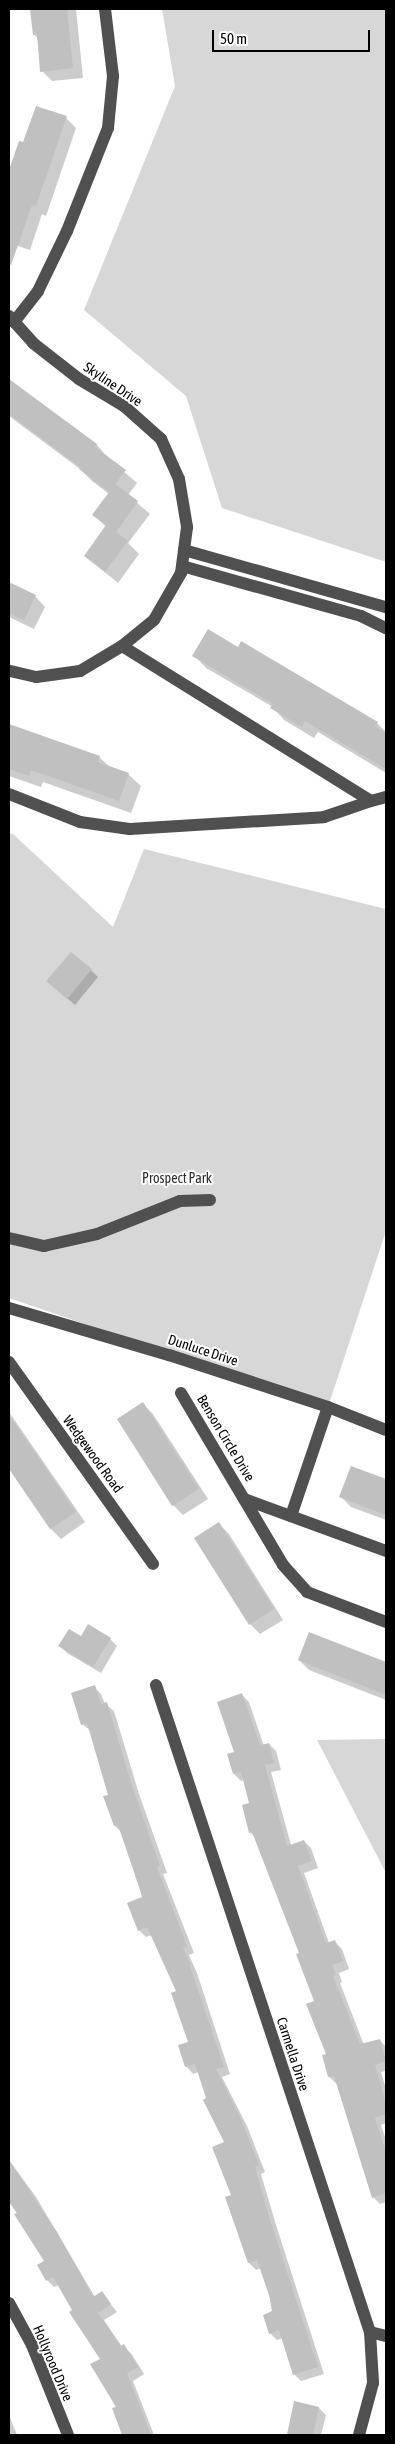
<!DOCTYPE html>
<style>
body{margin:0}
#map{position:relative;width:395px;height:2444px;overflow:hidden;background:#fff;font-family:"Asap Condensed",sans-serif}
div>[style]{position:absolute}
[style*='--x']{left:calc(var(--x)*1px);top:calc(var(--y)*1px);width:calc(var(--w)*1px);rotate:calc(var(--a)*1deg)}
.green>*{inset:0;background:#d7d7d7}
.shadow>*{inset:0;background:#0003}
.building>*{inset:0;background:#c0c0c0}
.minor>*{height:12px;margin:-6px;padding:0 6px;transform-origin:6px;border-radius:6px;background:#505050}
span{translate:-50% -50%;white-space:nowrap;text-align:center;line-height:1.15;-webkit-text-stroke:4px #fff;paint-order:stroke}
.street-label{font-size:14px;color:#000}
.park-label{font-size:14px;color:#2e2e2e}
.frame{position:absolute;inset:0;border:10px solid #000;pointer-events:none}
.scale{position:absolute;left:212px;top:30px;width:158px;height:22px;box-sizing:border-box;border:2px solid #000;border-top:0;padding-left:6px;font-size:15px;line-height:18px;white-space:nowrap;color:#000;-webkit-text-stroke:4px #fff;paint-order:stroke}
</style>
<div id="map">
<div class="green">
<i style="clip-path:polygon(162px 9px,386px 9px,386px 562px,222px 508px,186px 396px,84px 310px,175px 86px)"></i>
<i style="clip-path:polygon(9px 833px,13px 834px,113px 927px,144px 849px,386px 909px,386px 1231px,328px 1407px,9px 1298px)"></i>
<i style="clip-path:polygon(386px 1739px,386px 1873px,317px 1740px)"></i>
</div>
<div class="shadow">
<i style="clip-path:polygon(31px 9px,76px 9px,83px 78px,52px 81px,42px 71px,38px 39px,34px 34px)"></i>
<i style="clip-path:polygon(66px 118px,76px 128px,46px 216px,42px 214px,30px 250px,9px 243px,9px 174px,20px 143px,24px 144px)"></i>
<i style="clip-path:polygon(9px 380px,97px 445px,108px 458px,137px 483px,128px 495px,150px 514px,128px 543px,139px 554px,118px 583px,85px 556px,106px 527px,94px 515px,109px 494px,92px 481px,80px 469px,9px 416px)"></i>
<i style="clip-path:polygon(9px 584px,35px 596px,45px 607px,34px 629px,9px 617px)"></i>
<i style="clip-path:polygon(194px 655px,377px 723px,386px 732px,386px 773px,318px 732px,314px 738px,284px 720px,273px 707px,206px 668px)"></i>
<i style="clip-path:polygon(9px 725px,99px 757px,110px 767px,128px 774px,141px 786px,131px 813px,43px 782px,41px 787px,9px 776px)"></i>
<i style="clip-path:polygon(91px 970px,98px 977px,75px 1005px,55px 988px)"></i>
<i style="clip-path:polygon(143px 1404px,153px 1414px,208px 1499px,183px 1515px,173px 1505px)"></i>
<i style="clip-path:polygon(9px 1412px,85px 1522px,61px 1539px,51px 1529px,9px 1467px)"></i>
<i style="clip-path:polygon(352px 1467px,386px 1480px,386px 1520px,351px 1507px,341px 1497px)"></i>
<i style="clip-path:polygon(219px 1524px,229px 1534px,283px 1620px,260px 1634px,250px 1624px)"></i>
<i style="clip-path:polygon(310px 1633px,386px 1663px,386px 1700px,309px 1670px,299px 1660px)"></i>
<i style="clip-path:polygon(81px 1638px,110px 1639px,117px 1646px,101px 1673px,67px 1653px,60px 1646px)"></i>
<i style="clip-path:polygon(94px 1687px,101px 1694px,105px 1704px,114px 1711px,139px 1794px,167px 1873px,163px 1874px,194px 1953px,189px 1955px,197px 1973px,230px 2074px,222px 2077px,247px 2126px,265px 2172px,261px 2174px,276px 2225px,324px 2374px,301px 2381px,294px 2374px,283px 2338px,277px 2340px,270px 2333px,274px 2312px,261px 2268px,256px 2270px,249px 2263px,232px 2196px,226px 2143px,207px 2099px,199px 2072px,193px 2074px,186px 2066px,190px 2043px,177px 1992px,152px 1935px,146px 1937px,139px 1930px,143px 1898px,122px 1833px,115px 1826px,110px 1795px,91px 1731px,82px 1724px)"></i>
<i style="clip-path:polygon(242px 1695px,249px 1702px,264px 1746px,269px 1744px,276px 1751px,281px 1770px,271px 1772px,291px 1845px,304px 1841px,311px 1848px,318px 1868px,304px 1873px,329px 1943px,334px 1941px,342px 1949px,349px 1969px,339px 1973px,342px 1982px,340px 1983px,364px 2045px,380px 2040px,386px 2047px,386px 2071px,381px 2072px,386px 2089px,386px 2123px,381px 2125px,386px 2140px,386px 2202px,380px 2204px,373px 2197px,337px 2084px,329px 2077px,328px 2055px,315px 2002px,300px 1954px,256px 1838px,250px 1832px,251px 1803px,244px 1780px,241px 1781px,234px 1774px)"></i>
<i style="clip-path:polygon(9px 2160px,36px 2197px,95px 2297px,102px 2293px,117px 2312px,104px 2320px,122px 2347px,131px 2353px,144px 2374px,133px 2381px,154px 2435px,124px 2435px,114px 2409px,118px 2407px,102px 2359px,59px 2285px,54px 2287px,47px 2280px,46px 2261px,9px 2200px)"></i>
<i style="clip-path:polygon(295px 2403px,319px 2408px,326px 2415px,321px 2435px,287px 2435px)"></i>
<i style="clip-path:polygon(9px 2415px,17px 2435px,9px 2435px)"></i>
</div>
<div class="building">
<i style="clip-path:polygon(30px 9px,67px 9px,73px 68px,40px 72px,37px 34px,33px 35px)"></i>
<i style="clip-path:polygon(36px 106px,67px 116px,36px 206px,32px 205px,11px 265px,9px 264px,9px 170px,19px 141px,23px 142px)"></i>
<i style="clip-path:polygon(9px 379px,97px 444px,95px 447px,126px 470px,109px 492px,79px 469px,80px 467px,9px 414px)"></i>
<i style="clip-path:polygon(115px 484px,138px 501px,116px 532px,110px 527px,128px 541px,105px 572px,84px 556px,106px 525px,92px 515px)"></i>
<i style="clip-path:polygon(9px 582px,36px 595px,24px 620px,9px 613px)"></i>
<i style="clip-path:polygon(208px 629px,238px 647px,241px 641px,378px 722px,375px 726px,386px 733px,386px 769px,305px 721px,302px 727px,270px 708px,273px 704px,192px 656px)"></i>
<i style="clip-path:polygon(9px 724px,100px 756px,98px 762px,129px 773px,119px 801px,31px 770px,29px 776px,9px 769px)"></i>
<i style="clip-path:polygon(71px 952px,92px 969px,67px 999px,46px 981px)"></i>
<i style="clip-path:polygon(143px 1402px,199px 1489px,172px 1506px,117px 1419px)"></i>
<i style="clip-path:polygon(9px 1415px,76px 1512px,50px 1529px,9px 1469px)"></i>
<i style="clip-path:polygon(351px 1466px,386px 1479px,386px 1515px,339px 1497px)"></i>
<i style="clip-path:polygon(219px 1522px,274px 1609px,249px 1625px,194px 1538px)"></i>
<i style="clip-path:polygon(88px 1624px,111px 1638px,93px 1667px,58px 1646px,69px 1629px,81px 1636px)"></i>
<i style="clip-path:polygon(309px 1632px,386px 1662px,386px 1695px,298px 1660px)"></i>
<i style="clip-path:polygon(95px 1685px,101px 1704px,107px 1702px,132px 1786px,160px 1866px,157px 1867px,187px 1946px,183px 1948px,191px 1965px,190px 1966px,224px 2067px,216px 2069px,240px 2117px,259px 2165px,255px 2167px,269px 2217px,318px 2367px,293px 2375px,279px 2330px,269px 2334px,263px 2315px,272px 2311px,269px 2295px,257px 2260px,248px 2263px,225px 2197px,231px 2195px,212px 2147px,224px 2142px,203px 2100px,206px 2098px,195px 2064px,185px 2067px,178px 2045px,188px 2042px,171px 1993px,176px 1991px,147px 1927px,138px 1931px,127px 1903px,142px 1897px,141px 1893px,118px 1825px,114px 1826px,103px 1796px,108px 1795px,87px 1723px,81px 1725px,71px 1693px)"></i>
<i style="clip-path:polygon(242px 1693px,260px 1745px,269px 1743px,274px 1763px,265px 1765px,287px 1846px,304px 1840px,312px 1861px,298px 1866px,326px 1943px,335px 1940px,343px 1961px,332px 1965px,336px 1975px,333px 1976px,360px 2044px,380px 2039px,386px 2061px,375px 2065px,386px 2103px,386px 2114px,375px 2118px,386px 2152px,386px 2193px,372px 2198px,334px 2076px,328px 2077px,322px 2055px,326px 2054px,306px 2004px,314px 2001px,296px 1954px,299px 1953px,252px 1832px,249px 1833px,242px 1805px,249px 1803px,241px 1772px,233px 1774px,227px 1754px,234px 1752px,217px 1702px)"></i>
<i style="clip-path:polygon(9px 2160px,57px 2232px,93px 2297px,102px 2291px,111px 2304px,98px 2313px,121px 2346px,124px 2344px,138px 2367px,127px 2373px,151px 2435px,122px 2435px,112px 2408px,116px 2407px,90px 2364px,100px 2359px,69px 2312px,72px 2310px,53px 2277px,46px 2281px,37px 2265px,44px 2261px,14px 2214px,17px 2213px,9px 2202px)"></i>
<i style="clip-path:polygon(294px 2401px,319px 2407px,313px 2435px,287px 2435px)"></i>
</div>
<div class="minor">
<i style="--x:9;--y:316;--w:36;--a:48"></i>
<i style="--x:33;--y:343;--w:58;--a:38"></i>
<i style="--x:79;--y:379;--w:52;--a:31"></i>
<i style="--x:124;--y:406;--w:50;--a:41.7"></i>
<i style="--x:161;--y:439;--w:44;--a:65.8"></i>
<i style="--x:179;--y:479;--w:49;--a:80.5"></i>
<i style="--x:187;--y:527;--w:46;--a:97.4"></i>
<i style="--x:181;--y:573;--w:54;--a:119.9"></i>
<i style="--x:154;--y:620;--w:41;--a:140.9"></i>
<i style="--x:122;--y:646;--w:49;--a:149.2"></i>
<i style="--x:80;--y:671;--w:44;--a:172.2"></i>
<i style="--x:36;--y:677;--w:28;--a:-167"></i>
<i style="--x:14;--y:322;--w:39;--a:-52"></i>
<i style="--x:38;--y:291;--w:67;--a:-64.2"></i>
<i style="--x:67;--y:231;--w:111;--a:-68.3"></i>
<i style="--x:108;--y:128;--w:52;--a:-84.5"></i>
<i style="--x:113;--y:76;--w:67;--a:-96.8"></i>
<i style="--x:184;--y:550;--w:210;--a:15.8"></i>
<i style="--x:182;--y:566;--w:186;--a:15.6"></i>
<i style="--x:361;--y:616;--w:28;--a:26"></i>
<i style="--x:122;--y:646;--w:293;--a:31.9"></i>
<i style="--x:371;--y:801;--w:16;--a:-15"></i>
<i style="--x:9;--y:794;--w:76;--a:21.5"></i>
<i style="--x:80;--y:822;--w:50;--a:8"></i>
<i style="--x:130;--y:829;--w:194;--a:-3.5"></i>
<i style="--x:324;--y:817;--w:50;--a:-18.8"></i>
<i style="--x:9;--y:1238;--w:36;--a:13"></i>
<i style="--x:44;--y:1246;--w:54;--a:-12.8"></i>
<i style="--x:97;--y:1234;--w:89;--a:-21.7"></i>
<i style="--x:180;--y:1201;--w:30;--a:-2"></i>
<i style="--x:9;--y:1308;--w:167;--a:16.4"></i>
<i style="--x:169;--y:1355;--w:167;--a:18.1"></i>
<i style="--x:328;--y:1407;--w:62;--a:21.6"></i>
<i style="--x:9;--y:1362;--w:248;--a:54.5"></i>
<i style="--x:181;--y:1393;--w:200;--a:59.3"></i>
<i style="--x:283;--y:1565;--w:36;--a:48"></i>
<i style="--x:307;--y:1592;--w:85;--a:20.8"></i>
<i style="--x:244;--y:1499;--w:151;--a:20.1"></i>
<i style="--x:291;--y:1516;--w:115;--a:-71.3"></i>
<i style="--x:156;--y:1685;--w:681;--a:71.7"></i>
<i style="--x:370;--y:2332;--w:51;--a:86.6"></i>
<i style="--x:373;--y:2383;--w:54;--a:105.1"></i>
<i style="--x:9;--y:2303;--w:48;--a:61.3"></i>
<i style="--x:32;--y:2345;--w:97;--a:68.2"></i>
<i style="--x:370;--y:2332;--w:16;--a:14"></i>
</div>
<div class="street-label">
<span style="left:113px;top:384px;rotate:34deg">Skyline Drive</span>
<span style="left:203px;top:1350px;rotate:18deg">Dunluce Drive</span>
<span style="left:226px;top:1438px;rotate:59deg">Benson Circle Drive</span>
<span style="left:93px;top:1454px;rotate:54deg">Wedgewood Road</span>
<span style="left:293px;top:2054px;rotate:72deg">Carmella Drive</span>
<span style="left:53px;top:2363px;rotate:67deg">Hollyrood Drive</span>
</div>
<div class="park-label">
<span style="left:177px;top:1178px">Prospect Park</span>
</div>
<div class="frame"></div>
<div class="scale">50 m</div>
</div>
